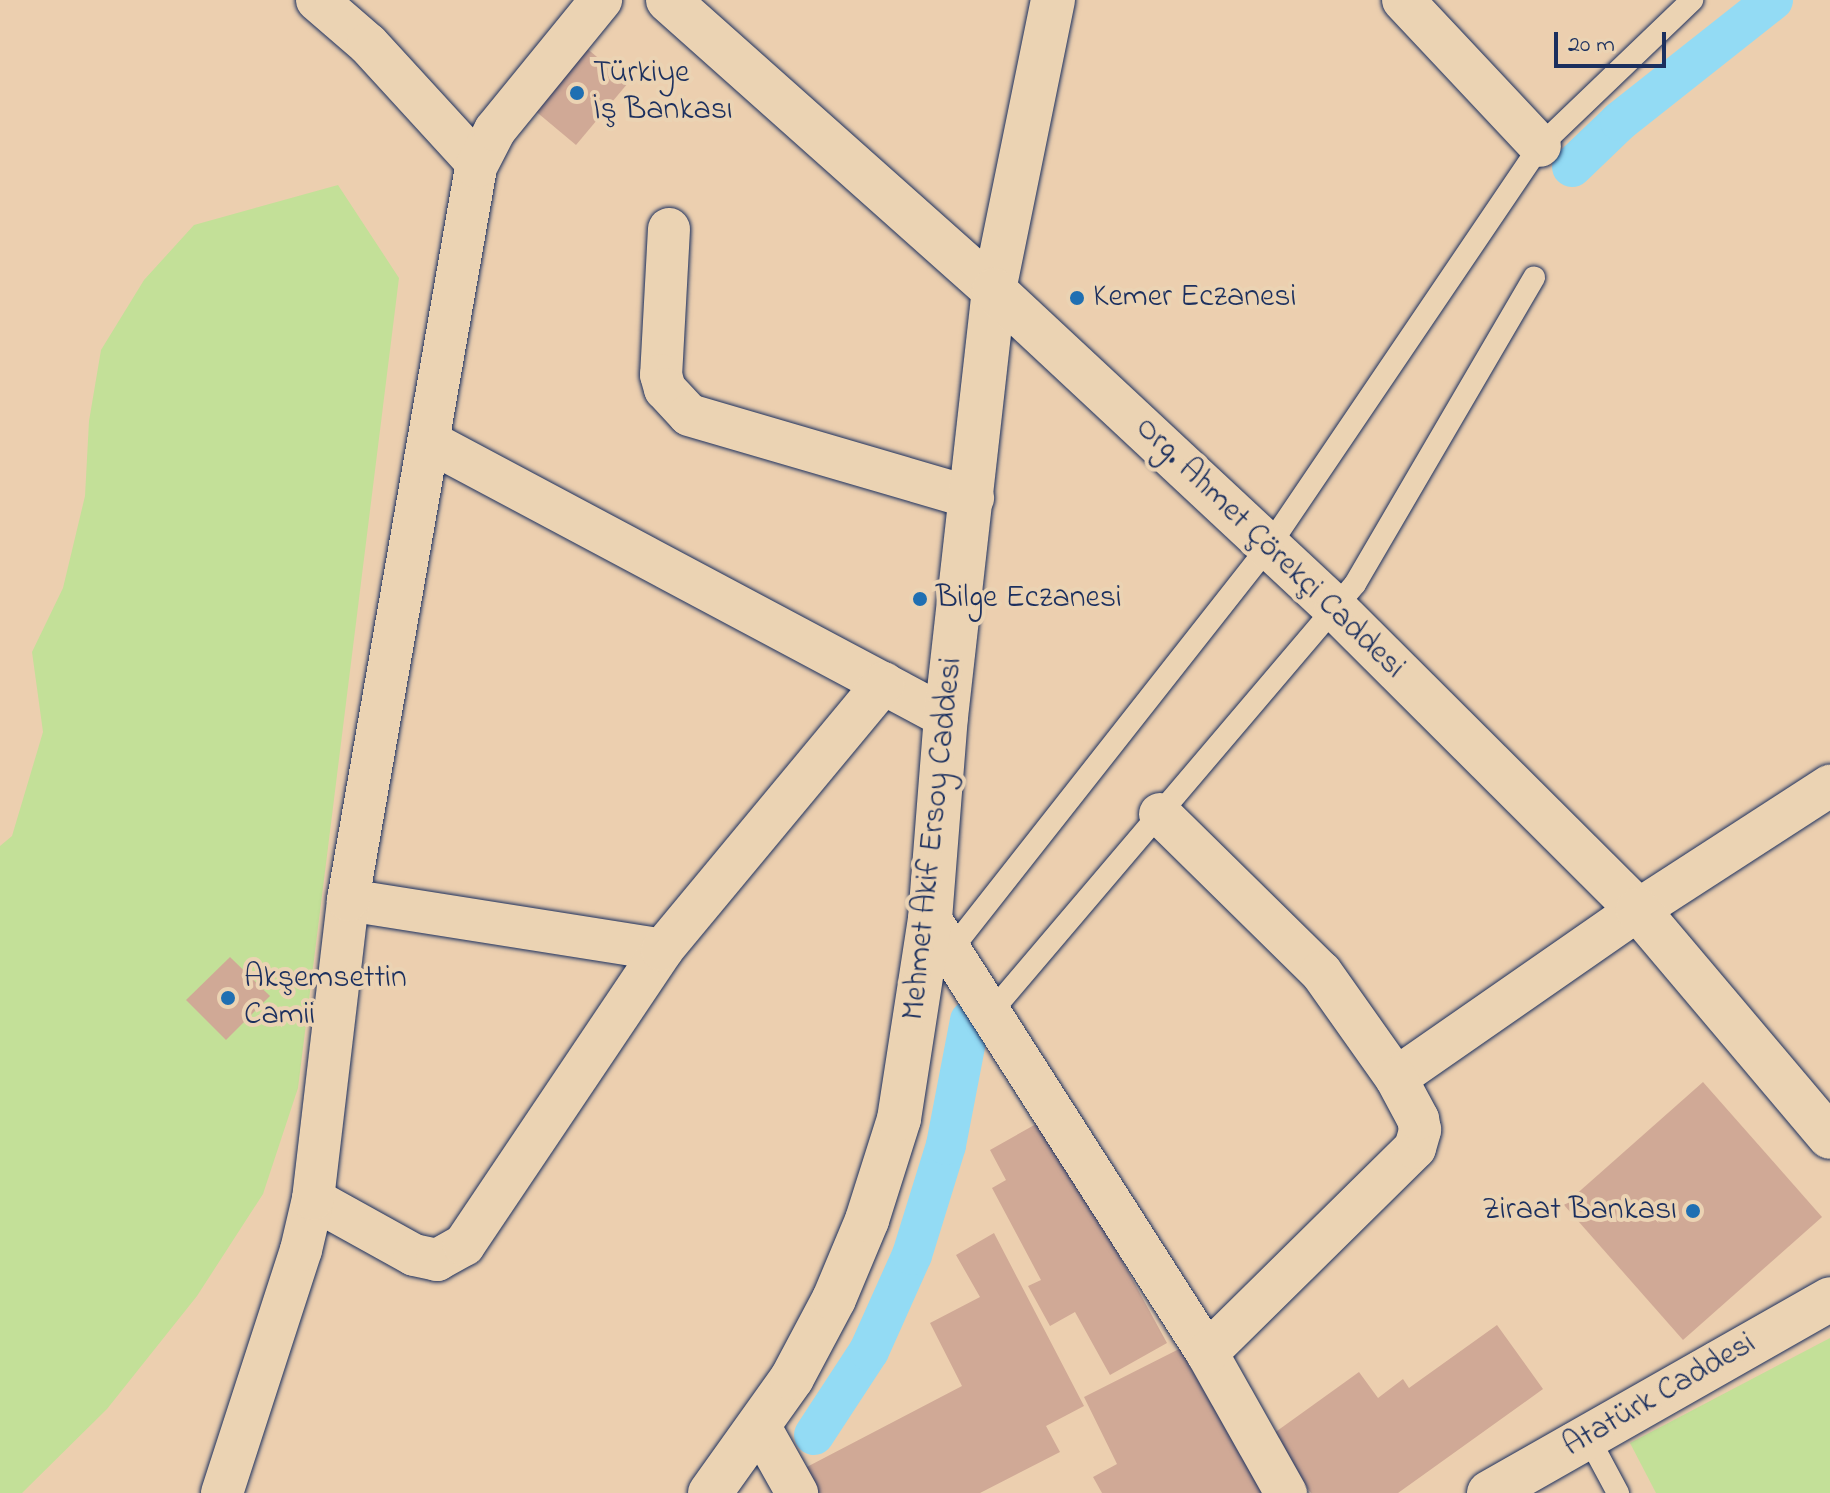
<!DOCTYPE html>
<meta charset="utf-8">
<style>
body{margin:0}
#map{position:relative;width:1830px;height:1493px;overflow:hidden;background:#eccfaf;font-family:"Indie Flower",sans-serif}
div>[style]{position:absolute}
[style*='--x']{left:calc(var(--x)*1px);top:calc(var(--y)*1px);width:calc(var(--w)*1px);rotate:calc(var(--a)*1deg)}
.green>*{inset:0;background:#c3e098}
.canal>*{height:40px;margin:-20px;padding:0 20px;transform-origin:20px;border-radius:20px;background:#93dbf4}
.building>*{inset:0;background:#d0a996}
.roads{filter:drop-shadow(0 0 2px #1b2f5e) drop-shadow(0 0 2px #1b2f5e)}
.service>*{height:22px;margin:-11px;padding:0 11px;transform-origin:11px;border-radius:11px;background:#ebd3b3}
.minor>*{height:42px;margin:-21px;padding:0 21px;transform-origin:21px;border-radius:21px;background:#ebd3b3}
.tertiary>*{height:44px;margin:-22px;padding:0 22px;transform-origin:22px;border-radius:22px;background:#ebd3b3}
.secondary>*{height:44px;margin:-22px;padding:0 22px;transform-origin:22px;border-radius:22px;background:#ebd3b3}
.dots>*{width:22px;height:22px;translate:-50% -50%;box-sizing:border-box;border:4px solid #ebd3b3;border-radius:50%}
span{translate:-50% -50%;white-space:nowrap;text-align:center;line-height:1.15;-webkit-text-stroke:8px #ebd3b3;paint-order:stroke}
.poi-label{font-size:32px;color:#1b2f5e}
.left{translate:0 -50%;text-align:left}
.right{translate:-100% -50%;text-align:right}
.street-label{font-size:32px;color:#1b2f5e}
.scale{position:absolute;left:1554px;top:32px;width:112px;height:36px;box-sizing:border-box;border:4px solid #1b2f5e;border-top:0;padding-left:10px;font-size:24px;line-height:28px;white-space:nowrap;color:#1b2f5e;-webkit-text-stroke:6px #ebd3b3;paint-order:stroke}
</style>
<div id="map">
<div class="green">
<i style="clip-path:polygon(338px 185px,399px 278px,298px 1088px,263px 1194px,197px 1296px,107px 1409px,22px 1493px,0 1493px,0 846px,12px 836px,43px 732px,32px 652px,63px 588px,85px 496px,89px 421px,101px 350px,144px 280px,194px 225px)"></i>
<i style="clip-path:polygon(1830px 1338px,1830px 1493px,1656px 1493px,1630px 1443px)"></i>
</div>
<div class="canal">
<i style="--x:1572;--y:167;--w:66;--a:-43.8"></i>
<i style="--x:1620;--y:121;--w:195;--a:-38.3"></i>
<i style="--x:814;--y:1435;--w:100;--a:-56.8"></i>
<i style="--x:869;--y:1351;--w:105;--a:-65.9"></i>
<i style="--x:912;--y:1255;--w:115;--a:-72.8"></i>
<i style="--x:946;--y:1145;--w:127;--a:-79.1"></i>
</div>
<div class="building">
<i style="clip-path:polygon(578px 41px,628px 83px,576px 145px,527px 104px)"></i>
<i style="clip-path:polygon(230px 957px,270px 996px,226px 1040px,186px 1000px)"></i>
<i style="clip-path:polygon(1703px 1082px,1822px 1217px,1683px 1340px,1564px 1205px)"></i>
<i style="clip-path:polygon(1045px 1119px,1167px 1343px,1110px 1375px,1075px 1312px,1050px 1326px,1028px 1286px,1041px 1280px,992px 1188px,1006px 1180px,990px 1150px)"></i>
<i style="clip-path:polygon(994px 1233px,1084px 1406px,1046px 1426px,1060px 1452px,980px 1493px,815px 1493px,803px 1469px,962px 1386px,930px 1323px,980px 1297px,956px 1255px)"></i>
<i style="clip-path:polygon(1497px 1325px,1543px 1389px,1398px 1493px,1311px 1493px,1270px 1436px,1359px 1372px,1378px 1398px,1403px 1379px,1409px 1388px)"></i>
<i style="clip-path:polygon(1187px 1345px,1263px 1493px,1102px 1493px,1093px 1477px,1117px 1464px,1084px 1397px)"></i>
</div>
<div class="roads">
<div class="service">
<i style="--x:947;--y:955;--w:521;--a:-51.79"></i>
<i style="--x:1269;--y:546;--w:483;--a:-55.9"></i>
<i style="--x:1540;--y:146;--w:211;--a:-43.8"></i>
<i style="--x:992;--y:1011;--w:560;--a:-49.63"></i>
<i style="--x:1355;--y:584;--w:355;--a:-59.7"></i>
<i style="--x:1588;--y:1437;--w:64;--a:61.8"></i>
</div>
<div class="minor">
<i style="--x:317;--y:0;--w:67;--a:40.8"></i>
<i style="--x:368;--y:44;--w:161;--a:47.5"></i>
<i style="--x:1403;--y:0;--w:200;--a:46.8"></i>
<i style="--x:669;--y:229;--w:146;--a:93.1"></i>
<i style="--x:661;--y:375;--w:15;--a:74"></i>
<i style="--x:665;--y:389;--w:35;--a:47"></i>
<i style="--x:689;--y:415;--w:296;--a:16.3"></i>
<i style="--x:430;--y:442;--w:585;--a:28.06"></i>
<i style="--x:1160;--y:814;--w:226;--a:44.5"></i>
<i style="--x:1321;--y:972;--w:130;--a:54.7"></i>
<i style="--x:1396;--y:1078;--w:295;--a:-34.8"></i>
<i style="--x:1638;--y:910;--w:229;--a:-32.9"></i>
<i style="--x:348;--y:900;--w:318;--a:9"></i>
<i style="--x:930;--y:919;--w:515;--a:57.45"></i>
<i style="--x:1207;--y:1353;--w:161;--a:60.6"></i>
<i style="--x:313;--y:1199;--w:115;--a:29"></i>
<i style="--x:414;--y:1255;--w:24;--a:12"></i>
<i style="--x:437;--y:1260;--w:31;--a:-29"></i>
<i style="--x:464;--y:1245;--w:355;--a:-56.1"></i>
<i style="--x:662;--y:950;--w:347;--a:-50.3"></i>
<i style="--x:1207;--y:1353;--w:292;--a:-44.6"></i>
<i style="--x:1415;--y:1148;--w:19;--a:-74"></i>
<i style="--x:1420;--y:1130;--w:11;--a:-100"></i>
<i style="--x:1418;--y:1119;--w:47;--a:-118.2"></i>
<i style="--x:760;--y:1427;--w:76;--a:60.7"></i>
<i style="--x:222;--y:1493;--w:256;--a:-72"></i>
<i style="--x:301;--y:1250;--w:52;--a:-76.8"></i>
<i style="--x:313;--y:1199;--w:301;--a:-83.3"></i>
<i style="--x:348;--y:900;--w:744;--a:-80.09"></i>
<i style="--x:476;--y:167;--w:42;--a:-62.8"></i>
<i style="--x:495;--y:130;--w:168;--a:-50.8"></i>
</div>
<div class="tertiary">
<i style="--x:710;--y:1493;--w:141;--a:-54.5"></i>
<i style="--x:792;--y:1378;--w:89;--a:-62"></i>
<i style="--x:834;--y:1299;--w:86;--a:-67.3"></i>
<i style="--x:867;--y:1220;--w:106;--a:-72.4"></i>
<i style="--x:899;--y:1119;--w:202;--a:-81.2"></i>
<i style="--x:930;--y:919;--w:203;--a:-85.5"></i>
<i style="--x:946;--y:717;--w:430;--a:-83.6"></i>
<i style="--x:994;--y:290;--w:296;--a:-78.5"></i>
<i style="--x:1489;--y:1493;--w:392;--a:-29.6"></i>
</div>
<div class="secondary">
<i style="--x:668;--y:0;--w:436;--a:41.7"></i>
<i style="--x:994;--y:290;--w:468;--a:43"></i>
<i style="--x:1336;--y:609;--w:426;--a:44.9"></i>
<i style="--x:1638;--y:910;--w:297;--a:49.8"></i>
</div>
</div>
<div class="dots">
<i style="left:577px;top:93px;background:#1f6fb2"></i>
<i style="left:1077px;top:298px;background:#1f6fb2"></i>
<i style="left:920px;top:599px;background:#1f6fb2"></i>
<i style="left:228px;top:998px;background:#1f6fb2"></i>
<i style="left:1693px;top:1211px;background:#1f6fb2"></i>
</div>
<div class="poi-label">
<span class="left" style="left:593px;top:93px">Türkiye<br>İş Bankası</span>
<span class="left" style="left:1093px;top:298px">Kemer Eczanesi</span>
<span class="left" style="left:936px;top:599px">Bilge Eczanesi</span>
<span class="left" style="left:244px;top:998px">Akşemsettin<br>Camii</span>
<span class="right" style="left:1677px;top:1211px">Ziraat Bankası</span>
</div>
<div class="street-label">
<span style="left:1269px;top:549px;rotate:44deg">Org. Ahmet Çörekçi Caddesi</span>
<span style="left:934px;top:839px;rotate:-84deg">Mehmet Akif Ersoy Caddesi</span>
<span style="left:1660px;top:1396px;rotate:-30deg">Atatürk Caddesi</span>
</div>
<div class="scale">20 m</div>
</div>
